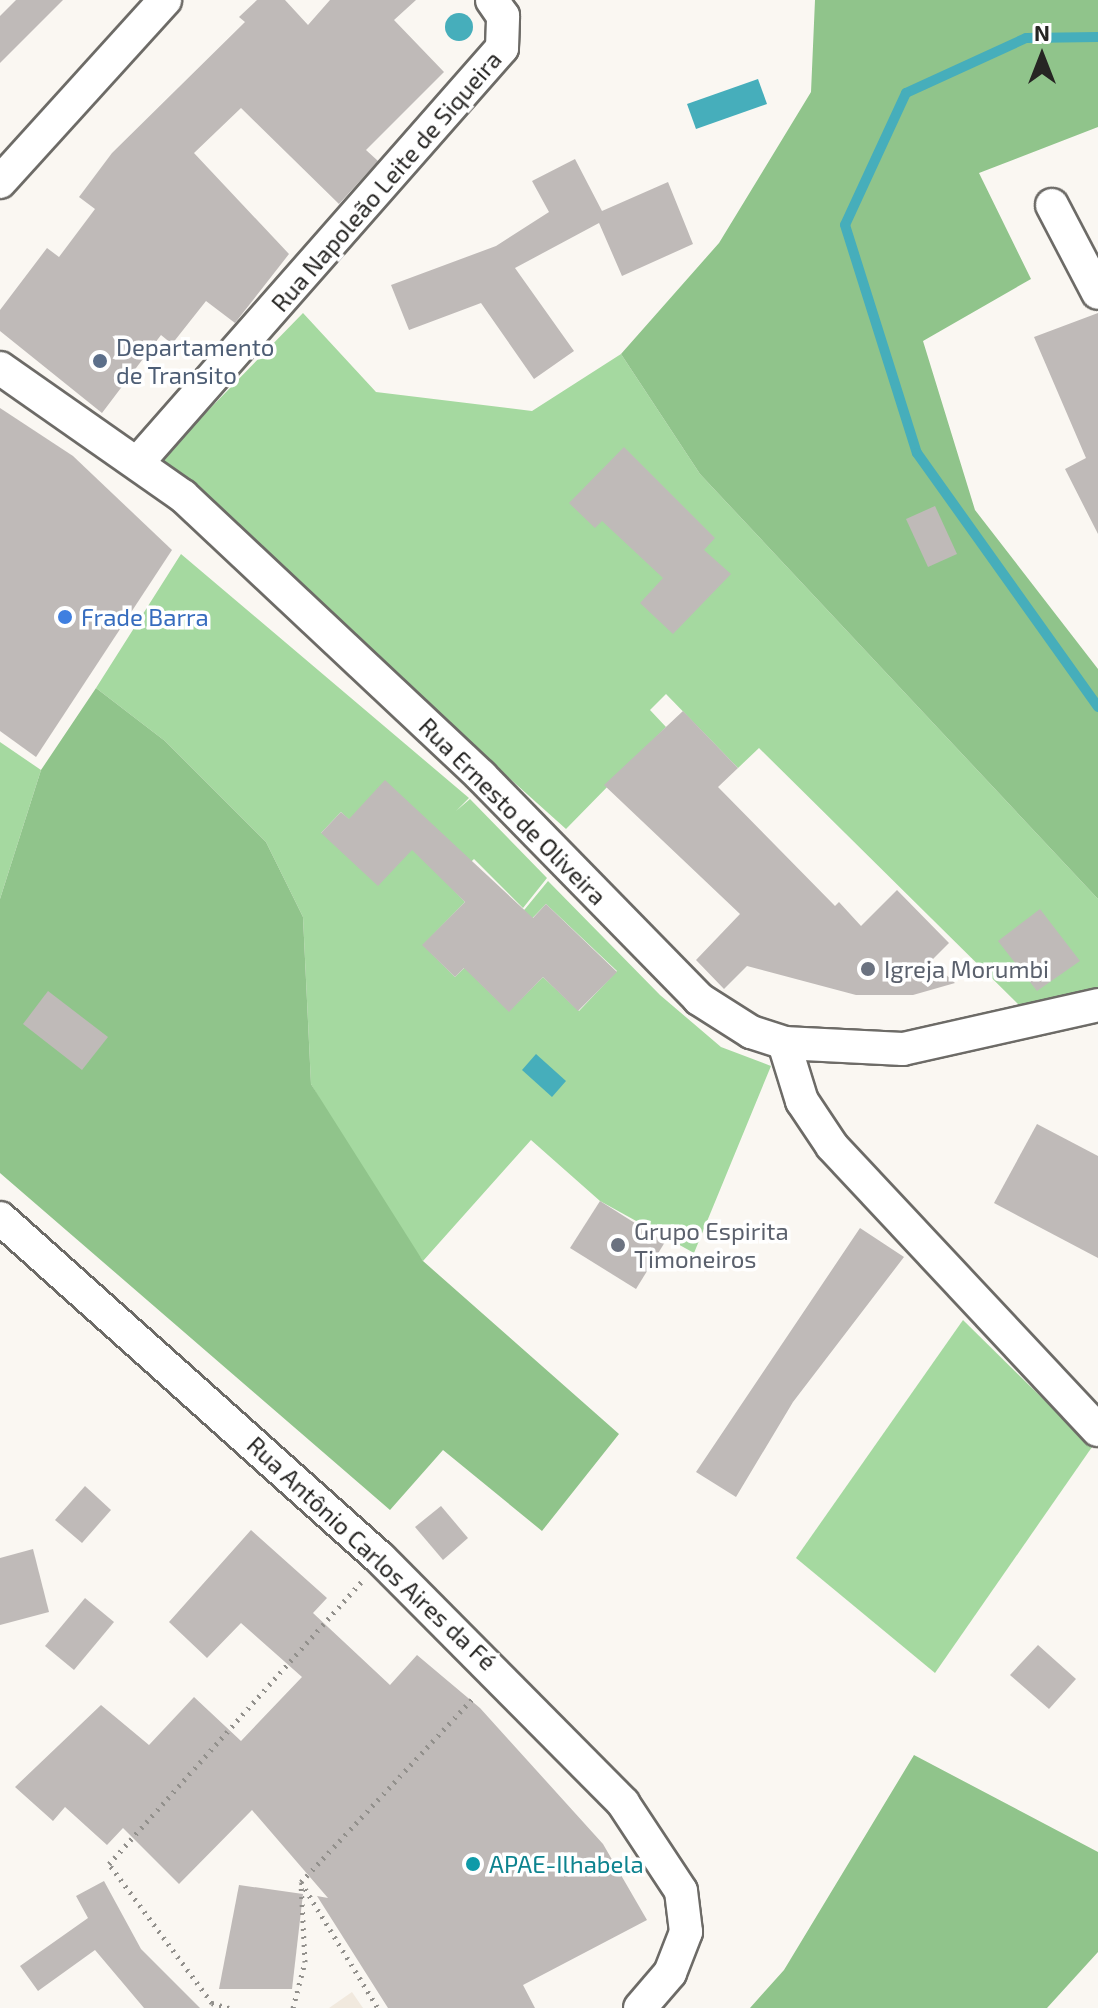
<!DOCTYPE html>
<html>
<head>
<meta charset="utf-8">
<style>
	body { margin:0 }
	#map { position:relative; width:1098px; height:2008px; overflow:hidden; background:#faf7f2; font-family:"Exo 2",sans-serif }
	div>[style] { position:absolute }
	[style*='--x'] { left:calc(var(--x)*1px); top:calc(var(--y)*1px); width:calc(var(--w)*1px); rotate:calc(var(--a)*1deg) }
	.built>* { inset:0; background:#f1e9de }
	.green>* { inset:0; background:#a5d9a0 }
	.forest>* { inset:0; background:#90c48b }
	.water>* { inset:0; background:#46aebb }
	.round { border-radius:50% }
	.stream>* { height:10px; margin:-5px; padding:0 5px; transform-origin:5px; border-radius:5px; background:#46aebb }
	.building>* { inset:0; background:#bfbab8 }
	.path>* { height:5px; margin-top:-2.5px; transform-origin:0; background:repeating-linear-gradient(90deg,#92908c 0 2px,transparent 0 8px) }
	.roads { filter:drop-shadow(2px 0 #6d6b67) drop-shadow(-2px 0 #6d6b67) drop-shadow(0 2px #6d6b67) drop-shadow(0 -2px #6d6b67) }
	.minor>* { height:32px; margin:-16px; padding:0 16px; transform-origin:16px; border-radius:16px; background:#fff }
	.dots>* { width:22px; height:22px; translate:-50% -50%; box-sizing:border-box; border:4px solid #fff; border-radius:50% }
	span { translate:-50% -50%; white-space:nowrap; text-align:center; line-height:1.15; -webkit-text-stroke:7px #fff; paint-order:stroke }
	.street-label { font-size:24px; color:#262523 }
	.service-label { font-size:24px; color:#4e5e75 }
	.left { translate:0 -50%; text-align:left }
	.shop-label { font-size:24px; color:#366cbe }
	.worship-label { font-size:24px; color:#5b616d }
	.culture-label { font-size:24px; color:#0d838f }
	.north { position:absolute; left:1002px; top:16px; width:80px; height:80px; -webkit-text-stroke:6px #fff; paint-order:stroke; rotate:0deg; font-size:22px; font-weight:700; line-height:32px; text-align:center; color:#262523 }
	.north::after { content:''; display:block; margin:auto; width:28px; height:36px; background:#262523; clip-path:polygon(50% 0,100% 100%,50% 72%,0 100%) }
</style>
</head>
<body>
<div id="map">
	<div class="built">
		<div style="clip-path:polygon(352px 1992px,363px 2008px,329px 2008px)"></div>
	</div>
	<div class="green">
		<div style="clip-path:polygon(303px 313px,376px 392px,532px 411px,621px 354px,700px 474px,1098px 899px,1098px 991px,1026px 1012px,759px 748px,738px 768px,666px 694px,650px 710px,666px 727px,566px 829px,157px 463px)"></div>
		<div style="clip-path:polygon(evenodd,181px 554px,469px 798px,456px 811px,470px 799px,547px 878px,523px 908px,474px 859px,448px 884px,465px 902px,423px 945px,455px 977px,525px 909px,548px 881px,660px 995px,721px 1047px,771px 1066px,694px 1253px,600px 1201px,531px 1140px,423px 1261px,379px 1202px,311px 1084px,303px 917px,266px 842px,165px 741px,96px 688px,181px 554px,341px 812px,358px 828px,321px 833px,341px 812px,181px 554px,546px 904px,617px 971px,579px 1011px,543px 977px,509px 1011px,475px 978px,546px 904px)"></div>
		<div style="clip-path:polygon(0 742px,41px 770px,0 899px)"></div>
		<div style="clip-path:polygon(963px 1320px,1092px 1447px,935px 1673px,796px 1558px)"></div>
	</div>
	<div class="forest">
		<div style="clip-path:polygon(815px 0,1098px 0,1098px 127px,979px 173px,1031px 279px,923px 341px,975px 510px,1098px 669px,1098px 899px,700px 474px,621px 354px,719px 243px,811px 92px)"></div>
		<div style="clip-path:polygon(96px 688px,165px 741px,266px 842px,303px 917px,311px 1084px,423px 1261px,619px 1434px,542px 1531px,443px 1450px,390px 1510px,0 1173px,0 899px,41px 770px)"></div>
		<div style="clip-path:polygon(914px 1755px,1098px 1852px,1098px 1952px,1047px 2008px,750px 2008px,784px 1970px)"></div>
	</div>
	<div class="water">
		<div class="round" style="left:445px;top:13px;width:28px;height:28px"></div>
		<div style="clip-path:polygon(758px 79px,767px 104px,696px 129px,687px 104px)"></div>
		<div style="clip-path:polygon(536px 1054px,566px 1081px,552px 1097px,522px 1070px)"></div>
	</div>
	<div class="stream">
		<div style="--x:1098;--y:37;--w:72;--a:179.2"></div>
		<div style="--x:1026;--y:38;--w:132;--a:155.4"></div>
		<div style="--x:906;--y:93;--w:145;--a:114.8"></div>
		<div style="--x:845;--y:225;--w:239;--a:72.5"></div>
		<div style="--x:917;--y:453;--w:312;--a:54.5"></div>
	</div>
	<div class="building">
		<div style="clip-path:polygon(16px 0,63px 0,0 63px,0 16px)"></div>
		<div style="clip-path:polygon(257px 0,285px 0,308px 25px,330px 0,416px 0,394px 20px,444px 72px,366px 150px,378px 161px,339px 204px,241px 108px,194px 153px,289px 254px,235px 323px,206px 301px,172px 344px,161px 335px,102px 413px,0 331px,0 310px,47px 248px,59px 257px,95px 209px,79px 197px,112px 153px,245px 22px,239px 17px)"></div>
		<div style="clip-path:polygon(575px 159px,602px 211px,668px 182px,693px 244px,622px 276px,599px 223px,515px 268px,574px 351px,534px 379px,481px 303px,409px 330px,391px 285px,496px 246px,549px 212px,532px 181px)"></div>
		<div style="clip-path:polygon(1098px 313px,1098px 534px,1065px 469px,1086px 458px,1034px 337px)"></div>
		<div style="clip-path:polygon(0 408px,73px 456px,172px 550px,36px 757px,0 731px)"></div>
		<div style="clip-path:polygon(624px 447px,715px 538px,704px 550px,731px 574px,673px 634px,640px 603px,663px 578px,602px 521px,595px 528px,569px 503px)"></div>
		<div style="clip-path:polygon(935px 506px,957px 554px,928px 567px,906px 519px)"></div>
		<div style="clip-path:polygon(683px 711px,738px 768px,718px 787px,835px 906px,839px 902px,861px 926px,897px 890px,949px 943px,931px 961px,955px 983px,913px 995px,856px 995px,747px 966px,724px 989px,696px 960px,740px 914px,604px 785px)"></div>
		<div style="clip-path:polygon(385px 780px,533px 918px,546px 904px,617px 972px,578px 1011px,543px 977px,509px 1012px,464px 968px,455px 977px,422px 945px,465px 902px,412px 850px,378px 886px,321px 833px,341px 812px,349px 819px)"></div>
		<div style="clip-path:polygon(1040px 909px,1080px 961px,1037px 991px,998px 941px)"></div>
		<div style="clip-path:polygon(48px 991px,108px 1037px,82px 1070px,23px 1024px)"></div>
		<div style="clip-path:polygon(1037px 1124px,1098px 1156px,1098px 1258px,994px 1203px)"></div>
		<div style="clip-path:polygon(600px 1201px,665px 1242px,636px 1289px,570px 1248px)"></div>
		<div style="clip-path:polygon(860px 1228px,904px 1257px,793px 1402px,736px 1497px,696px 1472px)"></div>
		<div style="clip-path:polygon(85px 1486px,111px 1510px,82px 1543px,55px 1520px)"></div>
		<div style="clip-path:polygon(441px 1506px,468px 1538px,443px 1560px,415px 1527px)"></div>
		<div style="clip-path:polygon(251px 1530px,327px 1598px,313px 1613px,390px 1685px,417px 1655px,480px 1708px,603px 1844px,647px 1920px,523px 1985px,535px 2008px,388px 2008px,317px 1896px,328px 1898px,252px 1810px,179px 1884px,123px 1828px,107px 1845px,65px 1807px,53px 1821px,15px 1787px,101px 1705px,149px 1745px,194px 1697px,241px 1741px,302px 1677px,241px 1623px,207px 1658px,169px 1622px)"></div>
		<div style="clip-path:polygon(33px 1549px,49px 1612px,0 1625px,0 1558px)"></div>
		<div style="clip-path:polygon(85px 1598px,114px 1622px,74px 1670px,45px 1646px)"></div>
		<div style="clip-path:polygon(1038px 1645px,1076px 1679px,1049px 1709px,1010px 1675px)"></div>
		<div style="clip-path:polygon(104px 1881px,141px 1949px,200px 2008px,144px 2008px,95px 1950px,38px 1991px,20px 1966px,88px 1918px,76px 1896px)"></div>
		<div style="clip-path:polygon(239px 1885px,303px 1894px,292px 1989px,219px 1989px)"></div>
	</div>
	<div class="path">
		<div style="--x:301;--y:1882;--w:255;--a:-46.9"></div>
		<div style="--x:229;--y:2008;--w:18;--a:-164"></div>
		<div style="--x:212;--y:2003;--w:173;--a:-126.5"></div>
		<div style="--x:109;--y:1864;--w:380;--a:-48.2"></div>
		<div style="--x:293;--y:2008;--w:48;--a:-75.4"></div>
		<div style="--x:305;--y:1962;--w:80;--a:-92.9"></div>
		<div style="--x:301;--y:1882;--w:148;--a:58.6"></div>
	</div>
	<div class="roads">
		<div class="minor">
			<div style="--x:0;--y:182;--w:246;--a:-47.8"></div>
			<div style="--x:1052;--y:205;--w:99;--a:62.4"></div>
			<div style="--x:0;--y:368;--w:223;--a:35"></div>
			<div style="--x:183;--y:496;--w:409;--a:43.2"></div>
			<div style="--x:481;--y:776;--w:312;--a:45.6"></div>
			<div style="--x:699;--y:999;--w:62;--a:32.4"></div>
			<div style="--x:751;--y:1032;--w:35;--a:18"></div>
			<div style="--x:784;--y:1043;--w:119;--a:2.9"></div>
			<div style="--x:903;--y:1049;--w:200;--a:-12.7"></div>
			<div style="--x:139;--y:461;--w:550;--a:-48.69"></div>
			<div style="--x:502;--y:48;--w:32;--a:-88"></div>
			<div style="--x:503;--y:16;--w:19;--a:-125"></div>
			<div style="--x:784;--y:1043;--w:61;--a:72.8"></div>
			<div style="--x:802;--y:1101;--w:54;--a:56.3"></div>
			<div style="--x:832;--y:1146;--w:389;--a:46.9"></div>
			<div style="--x:0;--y:1218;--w:511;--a:41.83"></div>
			<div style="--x:381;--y:1559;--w:344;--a:45.2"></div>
			<div style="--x:623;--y:1803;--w:105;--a:56.6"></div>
			<div style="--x:681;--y:1891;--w:41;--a:83"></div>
			<div style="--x:686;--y:1932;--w:44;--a:111.3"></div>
			<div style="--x:670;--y:1973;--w:46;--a:130.6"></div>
		</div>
	</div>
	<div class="dots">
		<div style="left:100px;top:361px;background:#5c6f8a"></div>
		<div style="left:65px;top:617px;background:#3f7fe0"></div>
		<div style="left:868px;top:969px;background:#6b7280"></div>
		<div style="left:618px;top:1245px;background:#6b7280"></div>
		<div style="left:473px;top:1864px;background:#0f9aa8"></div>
	</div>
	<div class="street-label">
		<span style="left:386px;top:181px;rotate:-49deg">Rua Napoleão Leite de Siqueira</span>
		<span style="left:513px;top:811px;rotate:45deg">Rua Ernesto de Oliveira</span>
		<span style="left:372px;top:1553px;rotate:43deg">Rua Antônio Carlos Aires da Fé</span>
	</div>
	<div class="service-label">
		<span class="left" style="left:116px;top:361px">Departamento<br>de Transito</span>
	</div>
	<div class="shop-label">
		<span class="left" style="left:81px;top:617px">Frade Barra</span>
	</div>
	<div class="worship-label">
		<span class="left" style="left:884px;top:969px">Igreja Morumbi</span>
		<span class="left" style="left:634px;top:1245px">Grupo Espirita<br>Timoneiros</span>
	</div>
	<div class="culture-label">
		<span class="left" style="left:489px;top:1864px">APAE-Ilhabela</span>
	</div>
	<div class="north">N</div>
</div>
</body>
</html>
